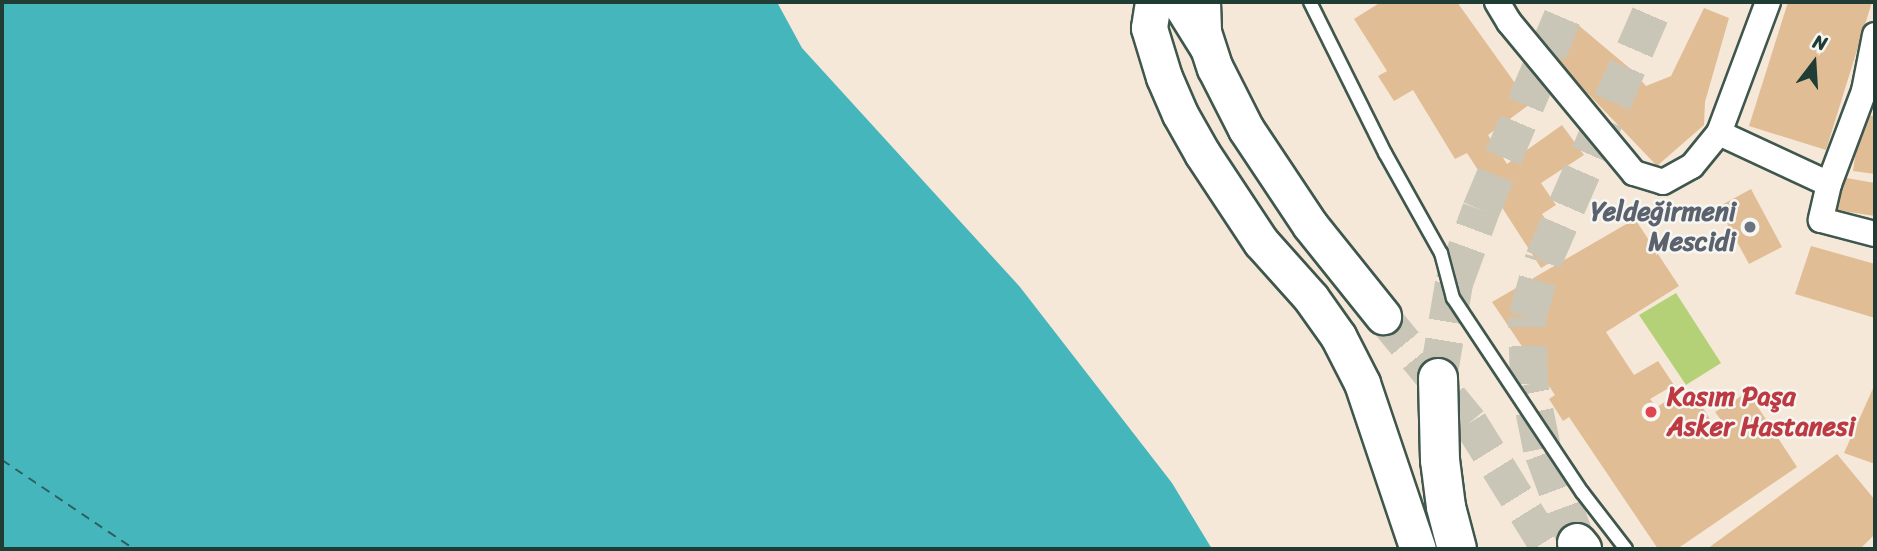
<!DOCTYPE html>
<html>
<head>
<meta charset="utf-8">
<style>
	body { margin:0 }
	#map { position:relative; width:1877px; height:551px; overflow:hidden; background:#f5e8d8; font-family:Sriracha,sans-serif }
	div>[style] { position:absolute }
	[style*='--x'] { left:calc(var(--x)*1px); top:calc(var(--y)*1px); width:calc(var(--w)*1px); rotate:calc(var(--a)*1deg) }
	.green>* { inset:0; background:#b4d177 }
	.water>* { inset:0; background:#46b6bd }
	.ferry>* { height:2px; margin-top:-1px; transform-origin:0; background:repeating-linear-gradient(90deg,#2b615d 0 9px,transparent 0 16px) }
	.building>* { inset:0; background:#e1bd96 }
	.secondary-tunnel>* { height:35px; margin-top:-17.5px; transform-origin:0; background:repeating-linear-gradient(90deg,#cac6b7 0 35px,transparent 0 53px) }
	.primary-tunnel>* { height:38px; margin-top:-19px; transform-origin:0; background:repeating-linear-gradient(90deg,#cac6b7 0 38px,transparent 0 57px) }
	.roads { filter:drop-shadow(2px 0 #3f574d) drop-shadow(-2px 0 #3f574d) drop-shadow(0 2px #3f574d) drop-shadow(0 -2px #3f574d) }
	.lane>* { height:12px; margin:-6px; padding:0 6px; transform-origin:6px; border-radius:6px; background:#fff }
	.street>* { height:24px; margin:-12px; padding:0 12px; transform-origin:12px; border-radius:12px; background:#fff }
	.secondary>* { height:35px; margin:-17.5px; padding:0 17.5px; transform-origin:17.5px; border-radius:17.5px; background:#fff }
	.primary>* { height:38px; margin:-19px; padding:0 19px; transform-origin:19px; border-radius:19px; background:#fff }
	.dots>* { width:19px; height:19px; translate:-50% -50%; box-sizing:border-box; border:4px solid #f6f6f2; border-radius:50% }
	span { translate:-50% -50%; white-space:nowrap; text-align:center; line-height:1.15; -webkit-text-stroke:5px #f6f6f2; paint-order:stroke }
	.worship-label { font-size:26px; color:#5b616d; font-weight:700 }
	.right { translate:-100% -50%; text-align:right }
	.health-label { font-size:26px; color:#be3a42; font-weight:700 }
	.left { translate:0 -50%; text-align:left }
	.frame { position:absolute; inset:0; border:4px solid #1f3d34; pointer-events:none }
	.north { position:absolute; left:1779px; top:28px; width:70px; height:70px; -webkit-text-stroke:5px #f6f6f2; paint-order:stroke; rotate:17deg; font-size:19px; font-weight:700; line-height:28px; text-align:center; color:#1f3d34 }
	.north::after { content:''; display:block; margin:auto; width:24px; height:32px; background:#1f3d34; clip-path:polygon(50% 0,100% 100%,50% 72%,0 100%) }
</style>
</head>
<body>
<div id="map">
	<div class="green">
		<div style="clip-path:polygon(1676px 293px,1721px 363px,1686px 385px,1639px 315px)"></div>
	</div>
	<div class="water">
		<div style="clip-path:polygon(2px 2px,777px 2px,802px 48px,1020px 287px,1172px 483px,1212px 549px,2px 549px)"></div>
	</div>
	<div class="ferry">
		<div style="--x:2;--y:460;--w:159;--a:34"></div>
	</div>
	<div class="building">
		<div style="clip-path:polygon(1381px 2px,1457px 2px,1530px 104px,1488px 135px,1507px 164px,1562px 125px,1584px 155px,1541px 183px,1556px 205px,1542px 214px,1568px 252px,1541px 268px,1467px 153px,1455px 159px,1413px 90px,1394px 101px,1378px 76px,1387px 71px,1354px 19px)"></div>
		<div style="clip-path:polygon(1788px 2px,1872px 2px,1826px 150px,1749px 126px)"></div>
		<div style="clip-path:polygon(1704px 8px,1729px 18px,1705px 102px,1704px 125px,1657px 166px,1554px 58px,1577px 24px,1633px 71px,1646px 86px,1671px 76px)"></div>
		<div style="clip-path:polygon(1861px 115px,1875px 116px,1875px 174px,1853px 171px)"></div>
		<div style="clip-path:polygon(1841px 177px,1875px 183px,1875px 216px,1836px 210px)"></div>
		<div style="clip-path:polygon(1751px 189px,1782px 247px,1749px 264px,1718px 207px)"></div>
		<div style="clip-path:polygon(1635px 219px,1679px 286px,1606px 332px,1634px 375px,1658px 361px,1674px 385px,1650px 399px,1657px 407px,1674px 396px,1681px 407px,1697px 398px,1714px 426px,1721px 420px,1715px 412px,1748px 392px,1797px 467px,1677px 549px,1658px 549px,1569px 417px,1563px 421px,1549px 399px,1555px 395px,1492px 302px)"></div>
		<div style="clip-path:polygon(1811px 246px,1875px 264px,1875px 318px,1795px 294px)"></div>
		<div style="clip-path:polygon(1875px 384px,1875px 464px,1844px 453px)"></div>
		<div style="clip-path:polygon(1837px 454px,1875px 500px,1875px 534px,1860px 549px,1707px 549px)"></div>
	</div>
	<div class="secondary-tunnel">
		<div style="--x:1383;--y:316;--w:137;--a:50.6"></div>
		<div style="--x:1470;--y:422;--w:150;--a:58.1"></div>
	</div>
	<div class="primary-tunnel">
		<div style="--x:1438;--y:378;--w:96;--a:-80.4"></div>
		<div style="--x:1454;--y:283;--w:78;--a:-69.7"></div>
		<div style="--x:1481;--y:210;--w:226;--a:-67.1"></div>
		<div style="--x:1577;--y:543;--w:100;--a:-110.4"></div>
		<div style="--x:1542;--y:449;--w:66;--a:-101.3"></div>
		<div style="--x:1529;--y:384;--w:67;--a:-91.7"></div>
		<div style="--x:1527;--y:317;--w:60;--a:-73.7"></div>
		<div style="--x:1544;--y:259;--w:280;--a:-66.5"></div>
	</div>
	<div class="roads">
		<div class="lane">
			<div style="--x:1310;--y:2;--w:169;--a:63.6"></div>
			<div style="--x:1385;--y:153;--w:115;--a:60.8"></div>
			<div style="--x:1441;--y:253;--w:47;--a:75.1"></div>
			<div style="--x:1453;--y:298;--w:233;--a:56.4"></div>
			<div style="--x:1582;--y:492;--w:72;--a:52.3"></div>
		</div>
		<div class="street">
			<div style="--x:1173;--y:2;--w:57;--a:58"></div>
			<div style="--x:1497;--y:2;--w:23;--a:59"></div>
			<div style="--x:1509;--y:22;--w:196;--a:50.4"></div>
			<div style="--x:1634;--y:173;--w:30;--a:17"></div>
			<div style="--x:1663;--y:182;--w:33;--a:-29"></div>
			<div style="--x:1692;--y:166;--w:43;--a:-50.7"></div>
			<div style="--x:1719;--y:133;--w:140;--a:-69.5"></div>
			<div style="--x:1875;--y:35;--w:57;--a:101.1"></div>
			<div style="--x:1864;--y:91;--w:99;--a:110.6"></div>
			<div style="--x:1829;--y:184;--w:37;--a:103"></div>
			<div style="--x:1821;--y:220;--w:56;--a:14.5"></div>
			<div style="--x:1719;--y:133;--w:121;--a:24.9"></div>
		</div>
		<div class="secondary">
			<div style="--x:1153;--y:2;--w:26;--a:99"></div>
			<div style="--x:1149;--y:28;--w:51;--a:73"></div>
			<div style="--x:1164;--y:77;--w:40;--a:66.6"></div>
			<div style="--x:1180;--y:114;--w:45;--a:60.6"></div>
			<div style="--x:1202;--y:153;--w:107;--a:56.5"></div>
			<div style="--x:1261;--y:242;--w:75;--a:48.2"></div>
			<div style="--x:1311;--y:298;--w:47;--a:54.6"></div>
			<div style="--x:1338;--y:336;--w:53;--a:62.9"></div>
			<div style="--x:1362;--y:383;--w:175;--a:71.4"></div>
			<div style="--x:1202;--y:2;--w:30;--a:88"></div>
			<div style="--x:1203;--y:32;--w:38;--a:72"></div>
			<div style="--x:1215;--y:68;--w:68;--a:63.1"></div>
			<div style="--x:1246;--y:129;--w:115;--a:56.3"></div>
			<div style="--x:1310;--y:225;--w:117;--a:51.3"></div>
		</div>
		<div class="primary">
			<div style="--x:1438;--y:378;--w:82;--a:88.6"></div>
			<div style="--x:1440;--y:460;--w:47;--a:82.7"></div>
			<div style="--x:1446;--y:507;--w:43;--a:75.3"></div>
			<div style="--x:1577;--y:543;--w:8;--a:50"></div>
		</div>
	</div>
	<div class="dots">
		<div style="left:1750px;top:227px;background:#6b7280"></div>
		<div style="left:1651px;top:412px;background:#e0444e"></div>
	</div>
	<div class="worship-label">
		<span class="right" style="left:1736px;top:227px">Yeldeğirmeni<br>Mescidi</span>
	</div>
	<div class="health-label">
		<span class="left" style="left:1667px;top:412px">Kasım Paşa<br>Asker Hastanesi</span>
	</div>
	<div class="frame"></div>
	<div class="north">N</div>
</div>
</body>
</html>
